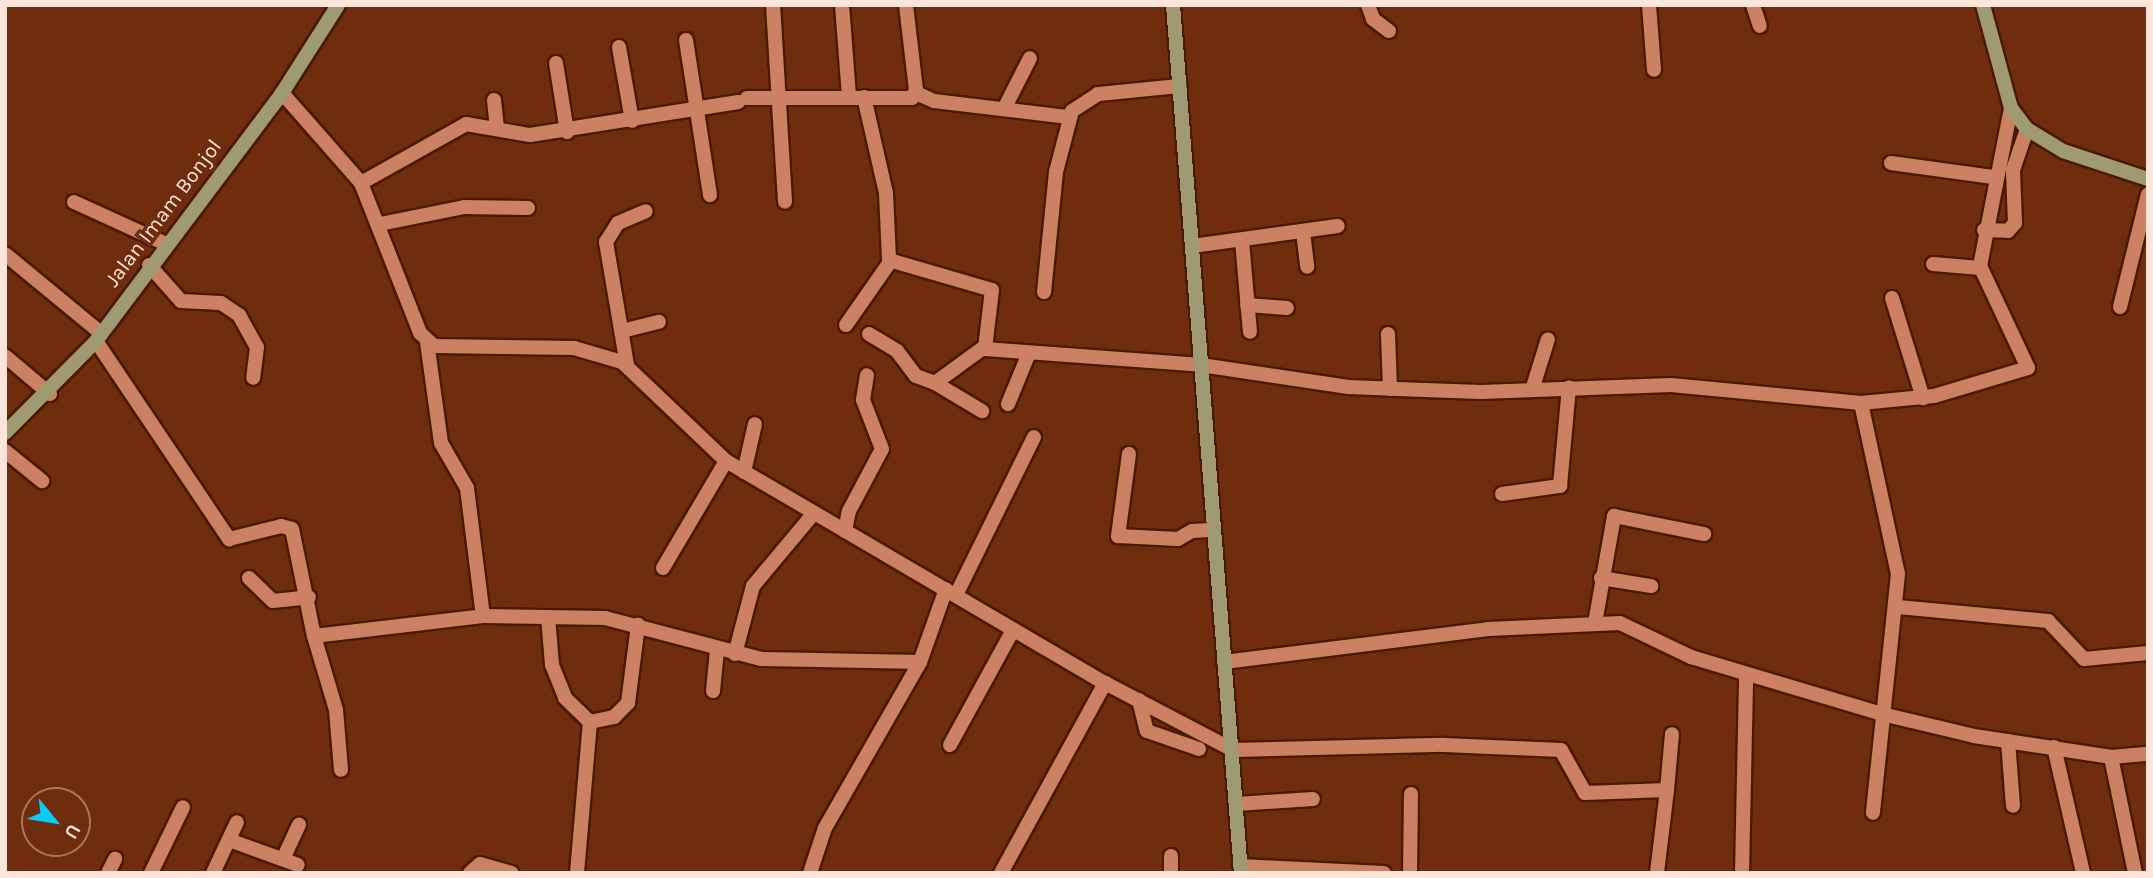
<!DOCTYPE html>
<html>
<head>
<meta charset="utf-8">
<style>
	body { margin:0 }
	#map { position:relative; width:2153px; height:878px; overflow:hidden; background:#6f2d0e; font-family:Karla,sans-serif }
	div>[style] { position:absolute }
	[style*='--x'] { left:calc(var(--x)*1px); top:calc(var(--y)*1px); width:calc(var(--w)*1px); rotate:calc(var(--a)*1deg) }
	.roads { filter:drop-shadow(2px 0 #4a1902) drop-shadow(-2px 0 #4a1902) drop-shadow(0 2px #4a1902) drop-shadow(0 -2px #4a1902) }
	.street>* { height:14px; margin:-7px; padding:0 7px; transform-origin:7px; border-radius:7px; background:#cb8162 }
	.secondary>* { height:14px; margin:-7px; padding:0 7px; transform-origin:7px; border-radius:7px; background:#a09a73 }
	span { translate:-50% -50%; white-space:nowrap; text-align:center; line-height:1.15; -webkit-text-stroke:7px #6f2d0e; paint-order:stroke }
	.street-label { font-size:21px; color:#fee5db }
	.frame { position:absolute; inset:0; border:7px solid #fee5db; pointer-events:none }
	.north { position:absolute; left:21px; top:787px; width:70px; height:70px; box-sizing:border-box; background:#6f2d0e; border:2px solid #a87760; border-radius:50%; rotate:120deg; font-size:19px; font-weight:700; line-height:28px; text-align:center; color:#fee5db }
	.north::after { content:''; display:block; margin:auto; width:24px; height:32px; background:#0ccafa; clip-path:polygon(50% 0,100% 100%,50% 72%,0 100%) }
</style>
</head>
<body>
<div id="map">
	<div class="roads">
		<div class="street">
			<div style="--x:773;--y:5;--w:197;--a:86.5"></div>
			<div style="--x:842;--y:5;--w:92;--a:85.6"></div>
			<div style="--x:1368;--y:5;--w:15;--a:70"></div>
			<div style="--x:1373;--y:19;--w:20;--a:37"></div>
			<div style="--x:1649;--y:5;--w:65;--a:85.6"></div>
			<div style="--x:1753;--y:5;--w:22;--a:72"></div>
			<div style="--x:686;--y:40;--w:157;--a:81.2"></div>
			<div style="--x:619;--y:47;--w:75;--a:80"></div>
			<div style="--x:556;--y:63;--w:70;--a:80.9"></div>
			<div style="--x:282;--y:93;--w:120;--a:48.7"></div>
			<div style="--x:361;--y:183;--w:161;--a:68.5"></div>
			<div style="--x:420;--y:333;--w:19;--a:43"></div>
			<div style="--x:434;--y:346;--w:140;--a:0.8"></div>
			<div style="--x:574;--y:348;--w:50;--a:16.3"></div>
			<div style="--x:622;--y:362;--w:144;--a:43.6"></div>
			<div style="--x:726;--y:461;--w:439;--a:30.4"></div>
			<div style="--x:1105;--y:683;--w:144;--a:27.6"></div>
			<div style="--x:1233;--y:750;--w:211;--a:-1.4"></div>
			<div style="--x:1444;--y:745;--w:117;--a:2.4"></div>
			<div style="--x:1561;--y:750;--w:49;--a:60.8"></div>
			<div style="--x:1585;--y:793;--w:82;--a:-2.1"></div>
			<div style="--x:1667;--y:790;--w:84;--a:96.9"></div>
			<div style="--x:916;--y:93;--w:20;--a:24"></div>
			<div style="--x:934;--y:101;--w:136;--a:6.8"></div>
			<div style="--x:864;--y:97;--w:98;--a:77.1"></div>
			<div style="--x:886;--y:193;--w:67;--a:87.4"></div>
			<div style="--x:889;--y:260;--w:107;--a:16.2"></div>
			<div style="--x:992;--y:290;--w:59;--a:96.8"></div>
			<div style="--x:985;--y:349;--w:217;--a:4.2"></div>
			<div style="--x:1201;--y:365;--w:149;--a:8.5"></div>
			<div style="--x:1348;--y:387;--w:133;--a:2.2"></div>
			<div style="--x:1481;--y:392;--w:190;--a:-2.1"></div>
			<div style="--x:1671;--y:385;--w:191;--a:5.4"></div>
			<div style="--x:1861;--y:403;--w:73;--a:-5.5"></div>
			<div style="--x:1934;--y:396;--w:98;--a:-16.6"></div>
			<div style="--x:2028;--y:368;--w:113;--a:-115.2"></div>
			<div style="--x:1980;--y:266;--w:161;--a:-78.9"></div>
			<div style="--x:747;--y:98;--w:165;--a:0"></div>
			<div style="--x:912;--y:98;--w:9;--a:-63"></div>
			<div style="--x:916;--y:90;--w:86;--a:-96.7"></div>
			<div style="--x:494;--y:100;--w:29;--a:84"></div>
			<div style="--x:1004;--y:109;--w:57;--a:-63"></div>
			<div style="--x:1891;--y:163;--w:103;--a:7.8"></div>
			<div style="--x:361;--y:183;--w:120;--a:-29.3"></div>
			<div style="--x:466;--y:124;--w:65;--a:9.8"></div>
			<div style="--x:530;--y:135;--w:211;--a:-9"></div>
			<div style="--x:74;--y:202;--w:99;--a:24.5"></div>
			<div style="--x:380;--y:224;--w:86;--a:-11.4"></div>
			<div style="--x:464;--y:207;--w:64;--a:0.9"></div>
			<div style="--x:1984;--y:230;--w:24;--a:2"></div>
			<div style="--x:2008;--y:231;--w:11;--a:-49"></div>
			<div style="--x:2015;--y:223;--w:53;--a:-92.2"></div>
			<div style="--x:2013;--y:170;--w:43;--a:-71.1"></div>
			<div style="--x:1303;--y:232;--w:35;--a:83"></div>
			<div style="--x:1242;--y:241;--w:91;--a:85"></div>
			<div style="--x:1192;--y:246;--w:147;--a:-7.8"></div>
			<div style="--x:5;--y:254;--w:124;--a:39.5"></div>
			<div style="--x:1933;--y:264;--w:47;--a:4.9"></div>
			<div style="--x:149;--y:265;--w:48;--a:48.4"></div>
			<div style="--x:181;--y:301;--w:40;--a:2.9"></div>
			<div style="--x:221;--y:303;--w:22;--a:34"></div>
			<div style="--x:239;--y:315;--w:37;--a:61"></div>
			<div style="--x:257;--y:347;--w:31;--a:97"></div>
			<div style="--x:1044;--y:292;--w:121;--a:-84.3"></div>
			<div style="--x:1056;--y:172;--w:63;--a:-75.3"></div>
			<div style="--x:1072;--y:111;--w:31;--a:-33"></div>
			<div style="--x:1098;--y:94;--w:82;--a:-5.6"></div>
			<div style="--x:1892;--y:298;--w:105;--a:72.8"></div>
			<div style="--x:1247;--y:305;--w:40;--a:4.3"></div>
			<div style="--x:2120;--y:307;--w:116;--a:-76.1"></div>
			<div style="--x:846;--y:325;--w:77;--a:-55.1"></div>
			<div style="--x:622;--y:331;--w:38;--a:-14"></div>
			<div style="--x:869;--y:334;--w:33;--a:31"></div>
			<div style="--x:897;--y:351;--w:31;--a:53"></div>
			<div style="--x:916;--y:376;--w:20;--a:20"></div>
			<div style="--x:935;--y:383;--w:59;--a:-36.1"></div>
			<div style="--x:1388;--y:334;--w:55;--a:87.9"></div>
			<div style="--x:96;--y:341;--w:239;--a:56.1"></div>
			<div style="--x:229;--y:539;--w:54;--a:-14"></div>
			<div style="--x:281;--y:526;--w:11;--a:15"></div>
			<div style="--x:292;--y:529;--w:109;--a:78.4"></div>
			<div style="--x:314;--y:636;--w:170;--a:-6.7"></div>
			<div style="--x:483;--y:616;--w:122;--a:0.9"></div>
			<div style="--x:605;--y:618;--w:161;--a:14.7"></div>
			<div style="--x:761;--y:659;--w:159;--a:1.1"></div>
			<div style="--x:427;--y:342;--w:102;--a:82.1"></div>
			<div style="--x:441;--y:443;--w:52;--a:60"></div>
			<div style="--x:467;--y:488;--w:129;--a:82.9"></div>
			<div style="--x:5;--y:356;--w:59;--a:40.2"></div>
			<div style="--x:627;--y:365;--w:125;--a:-99.7"></div>
			<div style="--x:606;--y:242;--w:22;--a:-58"></div>
			<div style="--x:618;--y:223;--w:30;--a:-23"></div>
			<div style="--x:935;--y:383;--w:55;--a:30.8"></div>
			<div style="--x:1532;--y:390;--w:53;--a:-72.6"></div>
			<div style="--x:1861;--y:403;--w:175;--a:77.8"></div>
			<div style="--x:1898;--y:574;--w:240;--a:96"></div>
			<div style="--x:1008;--y:404;--w:55;--a:-67.6"></div>
			<div style="--x:5;--y:451;--w:48;--a:39"></div>
			<div style="--x:1129;--y:454;--w:83;--a:97.6"></div>
			<div style="--x:1118;--y:536;--w:60;--a:2.9"></div>
			<div style="--x:1178;--y:539;--w:16;--a:-30"></div>
			<div style="--x:1192;--y:531;--w:22;--a:-3"></div>
			<div style="--x:744;--y:472;--w:49;--a:-77.1"></div>
			<div style="--x:1502;--y:494;--w:59;--a:-7.9"></div>
			<div style="--x:1560;--y:486;--w:99;--a:-84.8"></div>
			<div style="--x:845;--y:531;--w:20;--a:-79"></div>
			<div style="--x:849;--y:511;--w:70;--a:-62"></div>
			<div style="--x:882;--y:449;--w:53;--a:-111.2"></div>
			<div style="--x:863;--y:400;--w:25;--a:-81"></div>
			<div style="--x:663;--y:568;--w:124;--a:-59.5"></div>
			<div style="--x:249;--y:578;--w:33;--a:44"></div>
			<div style="--x:273;--y:601;--w:36;--a:-6"></div>
			<div style="--x:1601;--y:578;--w:51;--a:9.1"></div>
			<div style="--x:956;--y:595;--w:176;--a:-63.7"></div>
			<div style="--x:1898;--y:607;--w:151;--a:5.3"></div>
			<div style="--x:2048;--y:621;--w:52;--a:46.5"></div>
			<div style="--x:2084;--y:659;--w:64;--a:-5.4"></div>
			<div style="--x:548;--y:617;--w:48;--a:85.2"></div>
			<div style="--x:552;--y:665;--w:35;--a:68"></div>
			<div style="--x:565;--y:698;--w:35;--a:44"></div>
			<div style="--x:1595;--y:623;--w:109;--a:-79.9"></div>
			<div style="--x:1614;--y:516;--w:92;--a:11.3"></div>
			<div style="--x:314;--y:636;--w:77;--a:73.4"></div>
			<div style="--x:336;--y:710;--w:60;--a:85.2"></div>
			<div style="--x:735;--y:654;--w:70;--a:-75.2"></div>
			<div style="--x:753;--y:586;--w:95;--a:-50.1"></div>
			<div style="--x:1224;--y:662;--w:266;--a:-7.1"></div>
			<div style="--x:1488;--y:629;--w:132;--a:-2.6"></div>
			<div style="--x:1620;--y:623;--w:79;--a:25.6"></div>
			<div style="--x:1691;--y:657;--w:199;--a:16.6"></div>
			<div style="--x:1882;--y:714;--w:95;--a:13.4"></div>
			<div style="--x:1974;--y:736;--w:139;--a:8.7"></div>
			<div style="--x:2111;--y:757;--w:37;--a:-5"></div>
			<div style="--x:713;--y:691;--w:41;--a:-84.4"></div>
			<div style="--x:1139;--y:700;--w:32;--a:76"></div>
			<div style="--x:1147;--y:731;--w:55;--a:19.1"></div>
			<div style="--x:590;--y:722;--w:25;--a:-12"></div>
			<div style="--x:614;--y:717;--w:20;--a:-45"></div>
			<div style="--x:628;--y:703;--w:79;--a:-82.7"></div>
			<div style="--x:2008;--y:741;--w:65;--a:85.6"></div>
			<div style="--x:950;--y:745;--w:131;--a:-61.3"></div>
			<div style="--x:2054;--y:747;--w:129;--a:77"></div>
			<div style="--x:2111;--y:757;--w:118;--a:78.3"></div>
			<div style="--x:1667;--y:790;--w:56;--a:-84.9"></div>
			<div style="--x:1236;--y:804;--w:77;--a:-3.7"></div>
			<div style="--x:229;--y:840;--w:73;--a:19.9"></div>
			<div style="--x:283;--y:859;--w:38;--a:-65"></div>
			<div style="--x:1240;--y:866;--w:144;--a:2.8"></div>
			<div style="--x:108;--y:873;--w:16;--a:-63"></div>
			<div style="--x:151;--y:873;--w:73;--a:-64.1"></div>
			<div style="--x:213;--y:873;--w:56;--a:-64.8"></div>
			<div style="--x:470;--y:873;--w:13;--a:-42"></div>
			<div style="--x:480;--y:864;--w:33;--a:16"></div>
			<div style="--x:577;--y:873;--w:152;--a:-85.1"></div>
			<div style="--x:810;--y:873;--w:47;--a:-71.6"></div>
			<div style="--x:825;--y:828;--w:191;--a:-60.2"></div>
			<div style="--x:920;--y:662;--w:77;--a:-70.4"></div>
			<div style="--x:1001;--y:873;--w:217;--a:-61.3"></div>
			<div style="--x:1171;--y:873;--w:17;--a:-90"></div>
			<div style="--x:1410;--y:873;--w:79;--a:-89.3"></div>
			<div style="--x:1742;--y:873;--w:199;--a:-88.8"></div>
		</div>
		<div class="secondary">
			<div style="--x:1173;--y:5;--w:871;--a:85.52"></div>
			<div style="--x:1983;--y:5;--w:107;--a:74.8"></div>
			<div style="--x:2011;--y:108;--w:26;--a:53"></div>
			<div style="--x:2027;--y:129;--w:42;--a:31.4"></div>
			<div style="--x:2063;--y:151;--w:89;--a:18.2"></div>
			<div style="--x:5;--y:433;--w:129;--a:-45.3"></div>
			<div style="--x:96;--y:341;--w:310;--a:-53.1"></div>
			<div style="--x:282;--y:93;--w:104;--a:-57.5"></div>
		</div>
	</div>
	<div class="street-label">
		<span style="left:163px;top:213px;rotate:-53deg">Jalan Imam Bonjol</span>
	</div>
	<div class="frame"></div>
	<div class="north">U</div>
</div>
</body>
</html>
